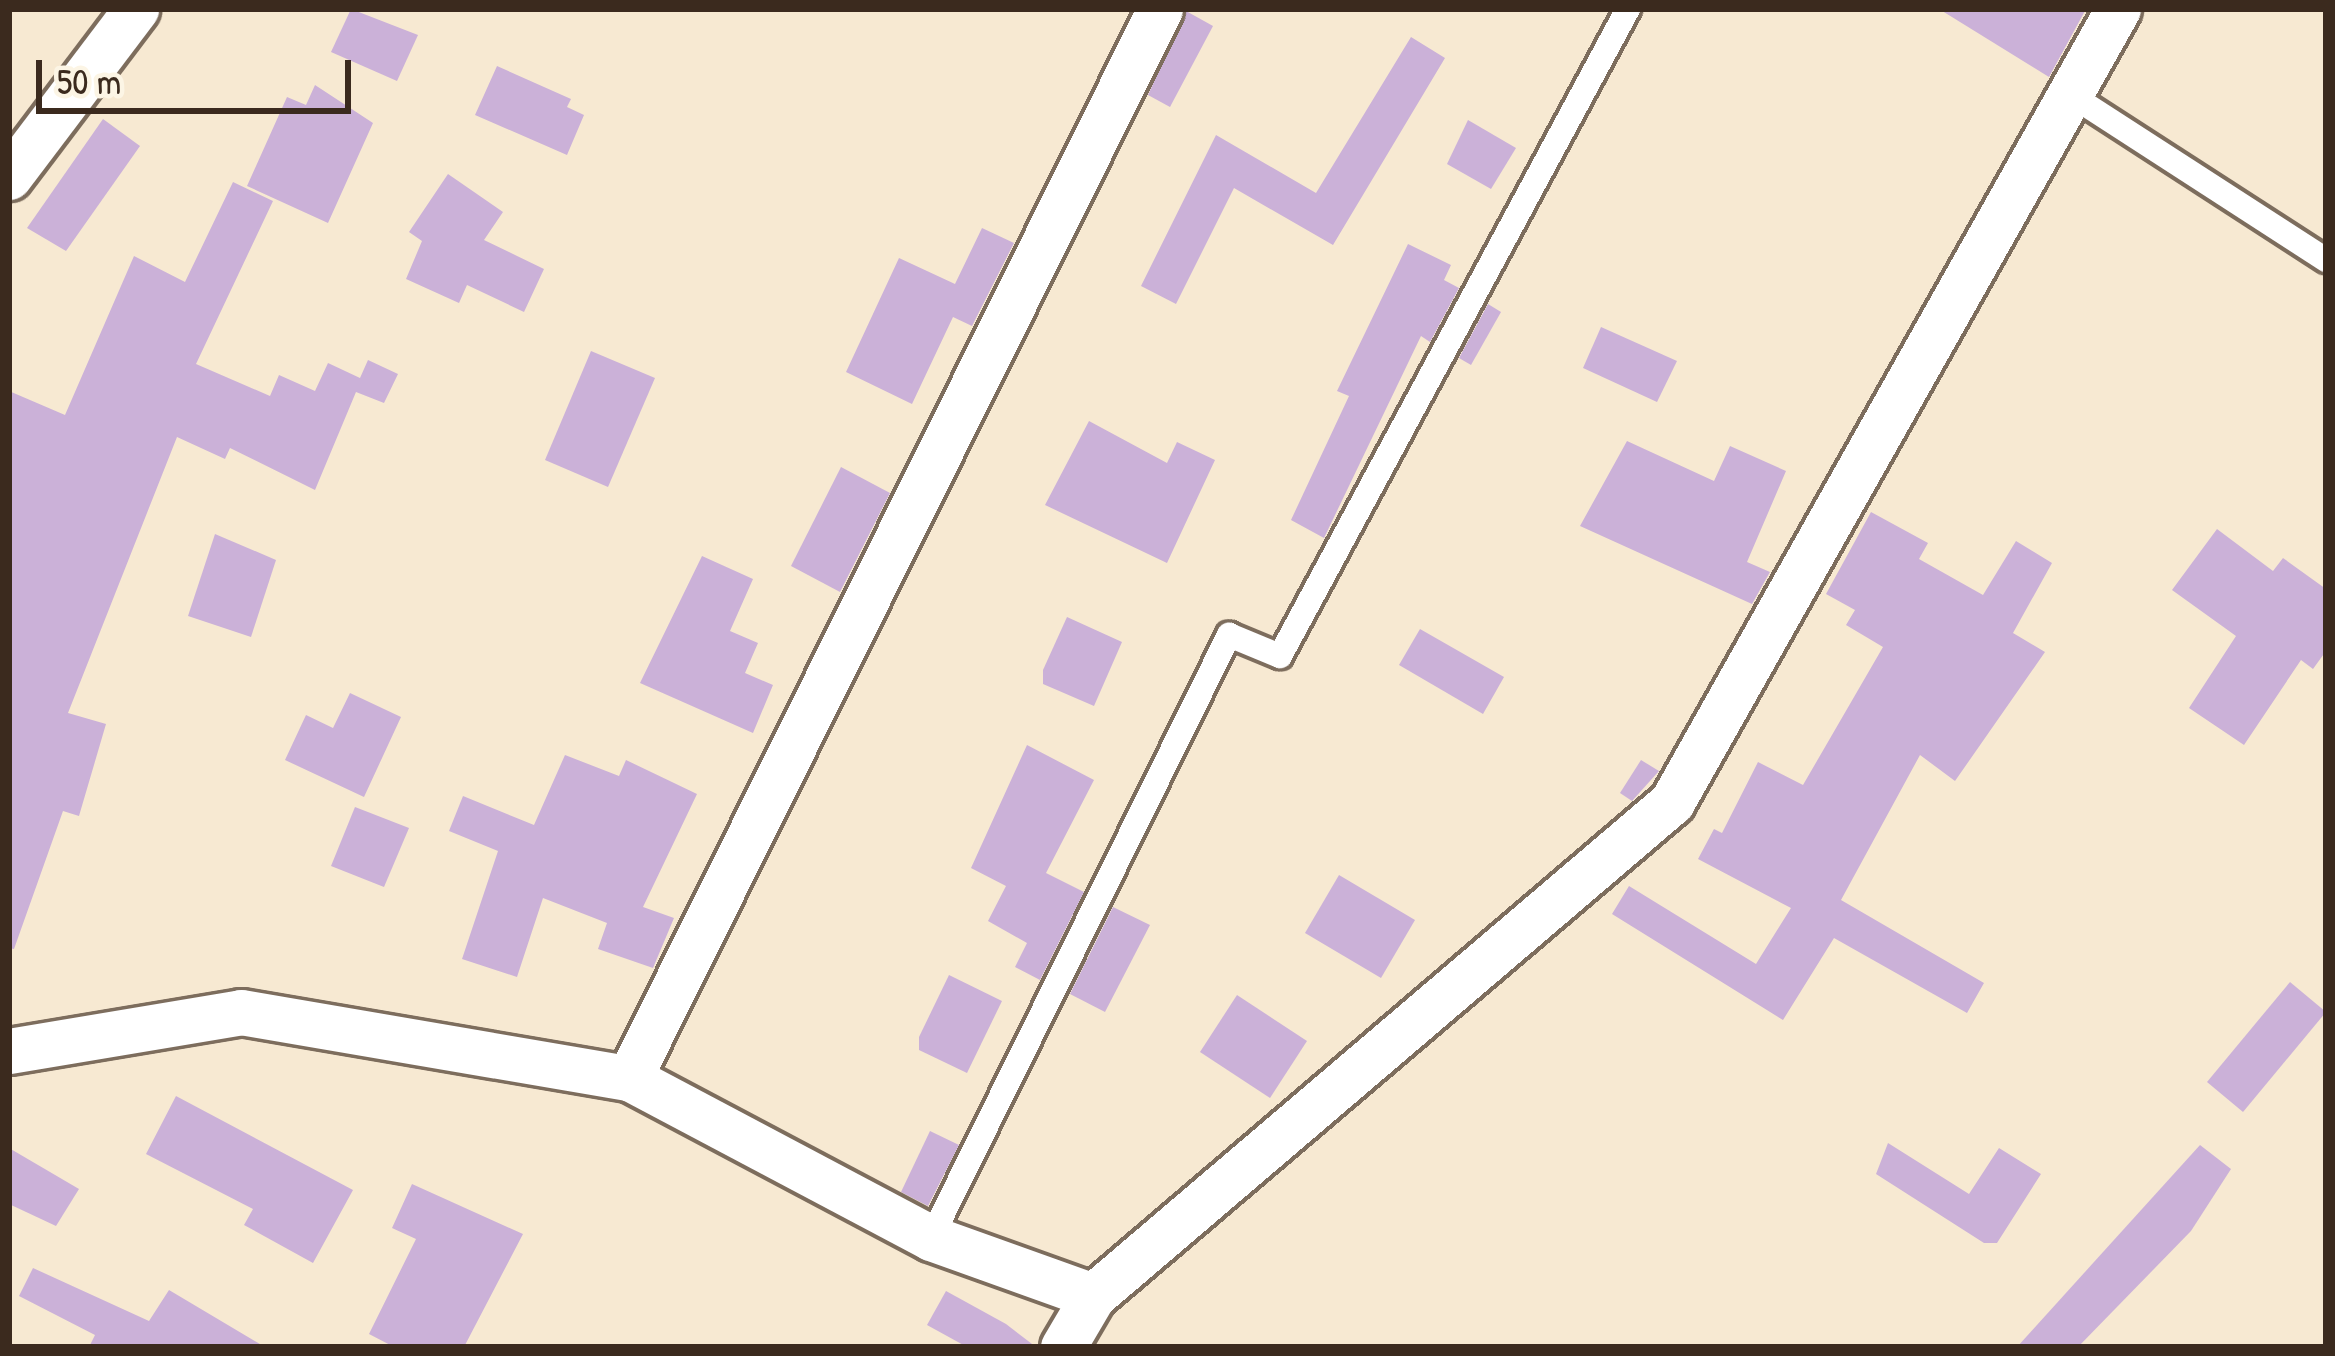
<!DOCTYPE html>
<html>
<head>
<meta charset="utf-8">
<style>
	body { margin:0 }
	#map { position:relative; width:2335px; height:1356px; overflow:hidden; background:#f7e9d2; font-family:"Patrick Hand",sans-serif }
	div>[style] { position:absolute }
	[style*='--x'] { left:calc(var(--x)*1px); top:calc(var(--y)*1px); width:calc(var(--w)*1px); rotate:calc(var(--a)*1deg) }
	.building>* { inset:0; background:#cbb1d8 }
	.roads { filter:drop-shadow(3px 0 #7d6d5d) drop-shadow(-3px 0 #7d6d5d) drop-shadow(0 3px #7d6d5d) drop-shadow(0 -3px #7d6d5d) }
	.lane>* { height:24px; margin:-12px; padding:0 12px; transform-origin:12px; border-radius:12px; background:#fff }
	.street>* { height:45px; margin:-22.5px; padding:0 22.5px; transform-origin:22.5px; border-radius:22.5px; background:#fff }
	span { translate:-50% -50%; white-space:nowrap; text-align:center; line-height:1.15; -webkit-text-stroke:9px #fcf5e5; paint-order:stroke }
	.frame { position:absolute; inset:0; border:12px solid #3b2a1e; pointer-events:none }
	.scale { position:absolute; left:36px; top:60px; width:315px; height:54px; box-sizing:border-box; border:6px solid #3b2a1e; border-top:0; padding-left:15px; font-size:36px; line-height:42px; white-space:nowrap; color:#3b2a1e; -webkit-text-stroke:9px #fcf5e5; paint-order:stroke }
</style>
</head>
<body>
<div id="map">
	<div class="building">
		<div style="clip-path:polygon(351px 9px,418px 35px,397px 81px,331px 52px)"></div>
		<div style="clip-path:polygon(1939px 9px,2086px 9px,2049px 77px)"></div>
		<div style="clip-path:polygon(1186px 11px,1213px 26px,1170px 107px,1148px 95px)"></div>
		<div style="clip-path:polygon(1411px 37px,1445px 58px,1333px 245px,1234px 188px,1176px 304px,1141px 286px,1216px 135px,1316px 193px)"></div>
		<div style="clip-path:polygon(497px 66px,571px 99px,567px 107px,584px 115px,567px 155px,475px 115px)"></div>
		<div style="clip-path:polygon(315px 85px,373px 123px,328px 223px,247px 186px,287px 97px,306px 105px)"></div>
		<div style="clip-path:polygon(103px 119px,140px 146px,66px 251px,27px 228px)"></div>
		<div style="clip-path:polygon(1468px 120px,1516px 148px,1491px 189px,1447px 164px)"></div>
		<div style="clip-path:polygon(448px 174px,503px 212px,484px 240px,544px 269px,524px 312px,467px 285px,459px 303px,406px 279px,422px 241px,409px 232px)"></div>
		<div style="clip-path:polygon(233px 182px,273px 201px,196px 364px,270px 396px,279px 375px,315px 391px,328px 363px,360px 378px,368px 360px,398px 374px,384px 403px,356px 392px,315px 490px,230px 448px,225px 459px,177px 437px,68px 713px,106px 724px,79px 816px,63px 811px,14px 949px,9px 948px,9px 391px,65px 415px,134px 256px,185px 282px)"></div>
		<div style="clip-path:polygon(982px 228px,1014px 243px,972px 326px,953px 317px,912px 404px,846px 372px,899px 258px,955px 284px)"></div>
		<div style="clip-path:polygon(1408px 244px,1451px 265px,1444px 280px,1459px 288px,1430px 342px,1421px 336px,1324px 538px,1291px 520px,1349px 396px,1337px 391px)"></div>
		<div style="clip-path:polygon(1488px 304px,1501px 312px,1471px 365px,1459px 358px)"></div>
		<div style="clip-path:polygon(1601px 327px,1677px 361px,1657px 402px,1583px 368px)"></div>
		<div style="clip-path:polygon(591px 351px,655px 378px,608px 487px,545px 460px)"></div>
		<div style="clip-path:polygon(1089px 421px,1167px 463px,1177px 442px,1215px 460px,1167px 563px,1045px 505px)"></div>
		<div style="clip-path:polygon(1627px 441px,1714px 481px,1730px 446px,1786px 471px,1747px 562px,1770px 572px,1752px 604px,1580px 526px)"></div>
		<div style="clip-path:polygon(841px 467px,890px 493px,840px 592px,791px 566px)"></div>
		<div style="clip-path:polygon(1871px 512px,1928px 543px,1919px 559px,1983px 595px,2016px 541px,2052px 563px,2013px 633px,2045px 652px,1955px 781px,1920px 755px,1841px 900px,1984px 983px,1967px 1013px,1834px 938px,1783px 1020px,1612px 914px,1629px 886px,1756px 964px,1791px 908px,1698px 859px,1714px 829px,1722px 833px,1758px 762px,1803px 785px,1883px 647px,1846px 625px,1855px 610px,1826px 594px)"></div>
		<div style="clip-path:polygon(2217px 529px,2273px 571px,2283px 558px,2326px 589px,2326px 651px,2313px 669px,2301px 660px,2244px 745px,2189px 708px,2236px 636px,2172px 590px)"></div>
		<div style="clip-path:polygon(215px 534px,276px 560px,251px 637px,188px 616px)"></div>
		<div style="clip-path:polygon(702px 556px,753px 579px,730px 631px,758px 643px,745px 673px,773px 685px,753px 733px,640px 683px)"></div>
		<div style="clip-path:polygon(1067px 617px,1122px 642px,1094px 706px,1043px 684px,1043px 670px)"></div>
		<div style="clip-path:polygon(1420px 629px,1504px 677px,1483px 714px,1399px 665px)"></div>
		<div style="clip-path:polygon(350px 693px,401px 717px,364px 797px,285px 760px,306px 715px,333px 728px)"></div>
		<div style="clip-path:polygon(1027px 745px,1094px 780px,1046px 873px,1084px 892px,1040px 980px,1015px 967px,1027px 943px,988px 921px,1006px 886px,971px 868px)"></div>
		<div style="clip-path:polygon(565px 755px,619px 776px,626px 760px,697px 794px,643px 907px,674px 918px,653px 968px,598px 949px,607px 923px,543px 898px,517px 977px,462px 959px,498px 851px,449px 831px,463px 796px,534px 825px)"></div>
		<div style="clip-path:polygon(1641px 760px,1659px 771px,1632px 801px,1620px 793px)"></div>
		<div style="clip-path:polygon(355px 807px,409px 828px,384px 887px,331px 866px)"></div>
		<div style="clip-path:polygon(1339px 875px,1415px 920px,1381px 978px,1305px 933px)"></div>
		<div style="clip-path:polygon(1113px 907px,1150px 925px,1105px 1012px,1070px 994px)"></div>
		<div style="clip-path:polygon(949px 975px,1002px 1001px,967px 1073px,919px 1050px,919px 1037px)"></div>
		<div style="clip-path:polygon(2290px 982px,2326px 1012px,2243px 1112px,2207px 1082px)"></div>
		<div style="clip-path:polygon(1237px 995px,1307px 1041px,1270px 1098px,1200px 1052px)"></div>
		<div style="clip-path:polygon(176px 1096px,353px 1190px,313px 1263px,244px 1225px,253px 1209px,146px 1154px)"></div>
		<div style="clip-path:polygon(930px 1131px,959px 1145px,928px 1206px,901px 1192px)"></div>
		<div style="clip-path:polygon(1888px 1143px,1969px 1194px,1999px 1148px,2041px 1174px,1997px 1243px,1984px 1243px,1876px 1174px)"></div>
		<div style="clip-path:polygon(2200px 1145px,2231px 1169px,2191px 1231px,2078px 1347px,2017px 1347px)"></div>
		<div style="clip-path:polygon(9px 1148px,79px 1189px,56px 1226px,9px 1204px)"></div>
		<div style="clip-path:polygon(412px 1184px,523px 1234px,464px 1347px,394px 1347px,369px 1334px,416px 1239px,392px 1228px)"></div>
		<div style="clip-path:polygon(33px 1268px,149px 1321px,169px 1290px,265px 1347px,89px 1347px,95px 1335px,19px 1296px)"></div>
		<div style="clip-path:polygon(946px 1291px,1006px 1324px,1036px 1347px,967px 1347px,927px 1325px)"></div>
	</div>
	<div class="roads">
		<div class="lane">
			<div style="--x:2071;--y:95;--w:304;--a:32.9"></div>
			<div style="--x:931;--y:1238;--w:673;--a:-63.7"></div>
			<div style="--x:1229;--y:635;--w:55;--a:22.4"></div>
			<div style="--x:1280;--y:656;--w:735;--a:-61.73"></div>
		</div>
		<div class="street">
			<div style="--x:9;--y:177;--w:211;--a:-52.9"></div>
			<div style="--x:9;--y:1051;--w:235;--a:-9.5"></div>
			<div style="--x:241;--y:1012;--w:394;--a:9.7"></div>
			<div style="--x:629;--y:1078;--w:342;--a:27.9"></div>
			<div style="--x:931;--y:1238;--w:172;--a:19.7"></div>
			<div style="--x:629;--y:1078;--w:1194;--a:-63.59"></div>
			<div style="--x:1063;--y:1347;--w:59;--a:-59.5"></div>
			<div style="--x:1093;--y:1296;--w:761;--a:-40.47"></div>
			<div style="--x:1672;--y:802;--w:910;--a:-60.65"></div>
		</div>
	</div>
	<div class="frame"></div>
	<div class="scale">50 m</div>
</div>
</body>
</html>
